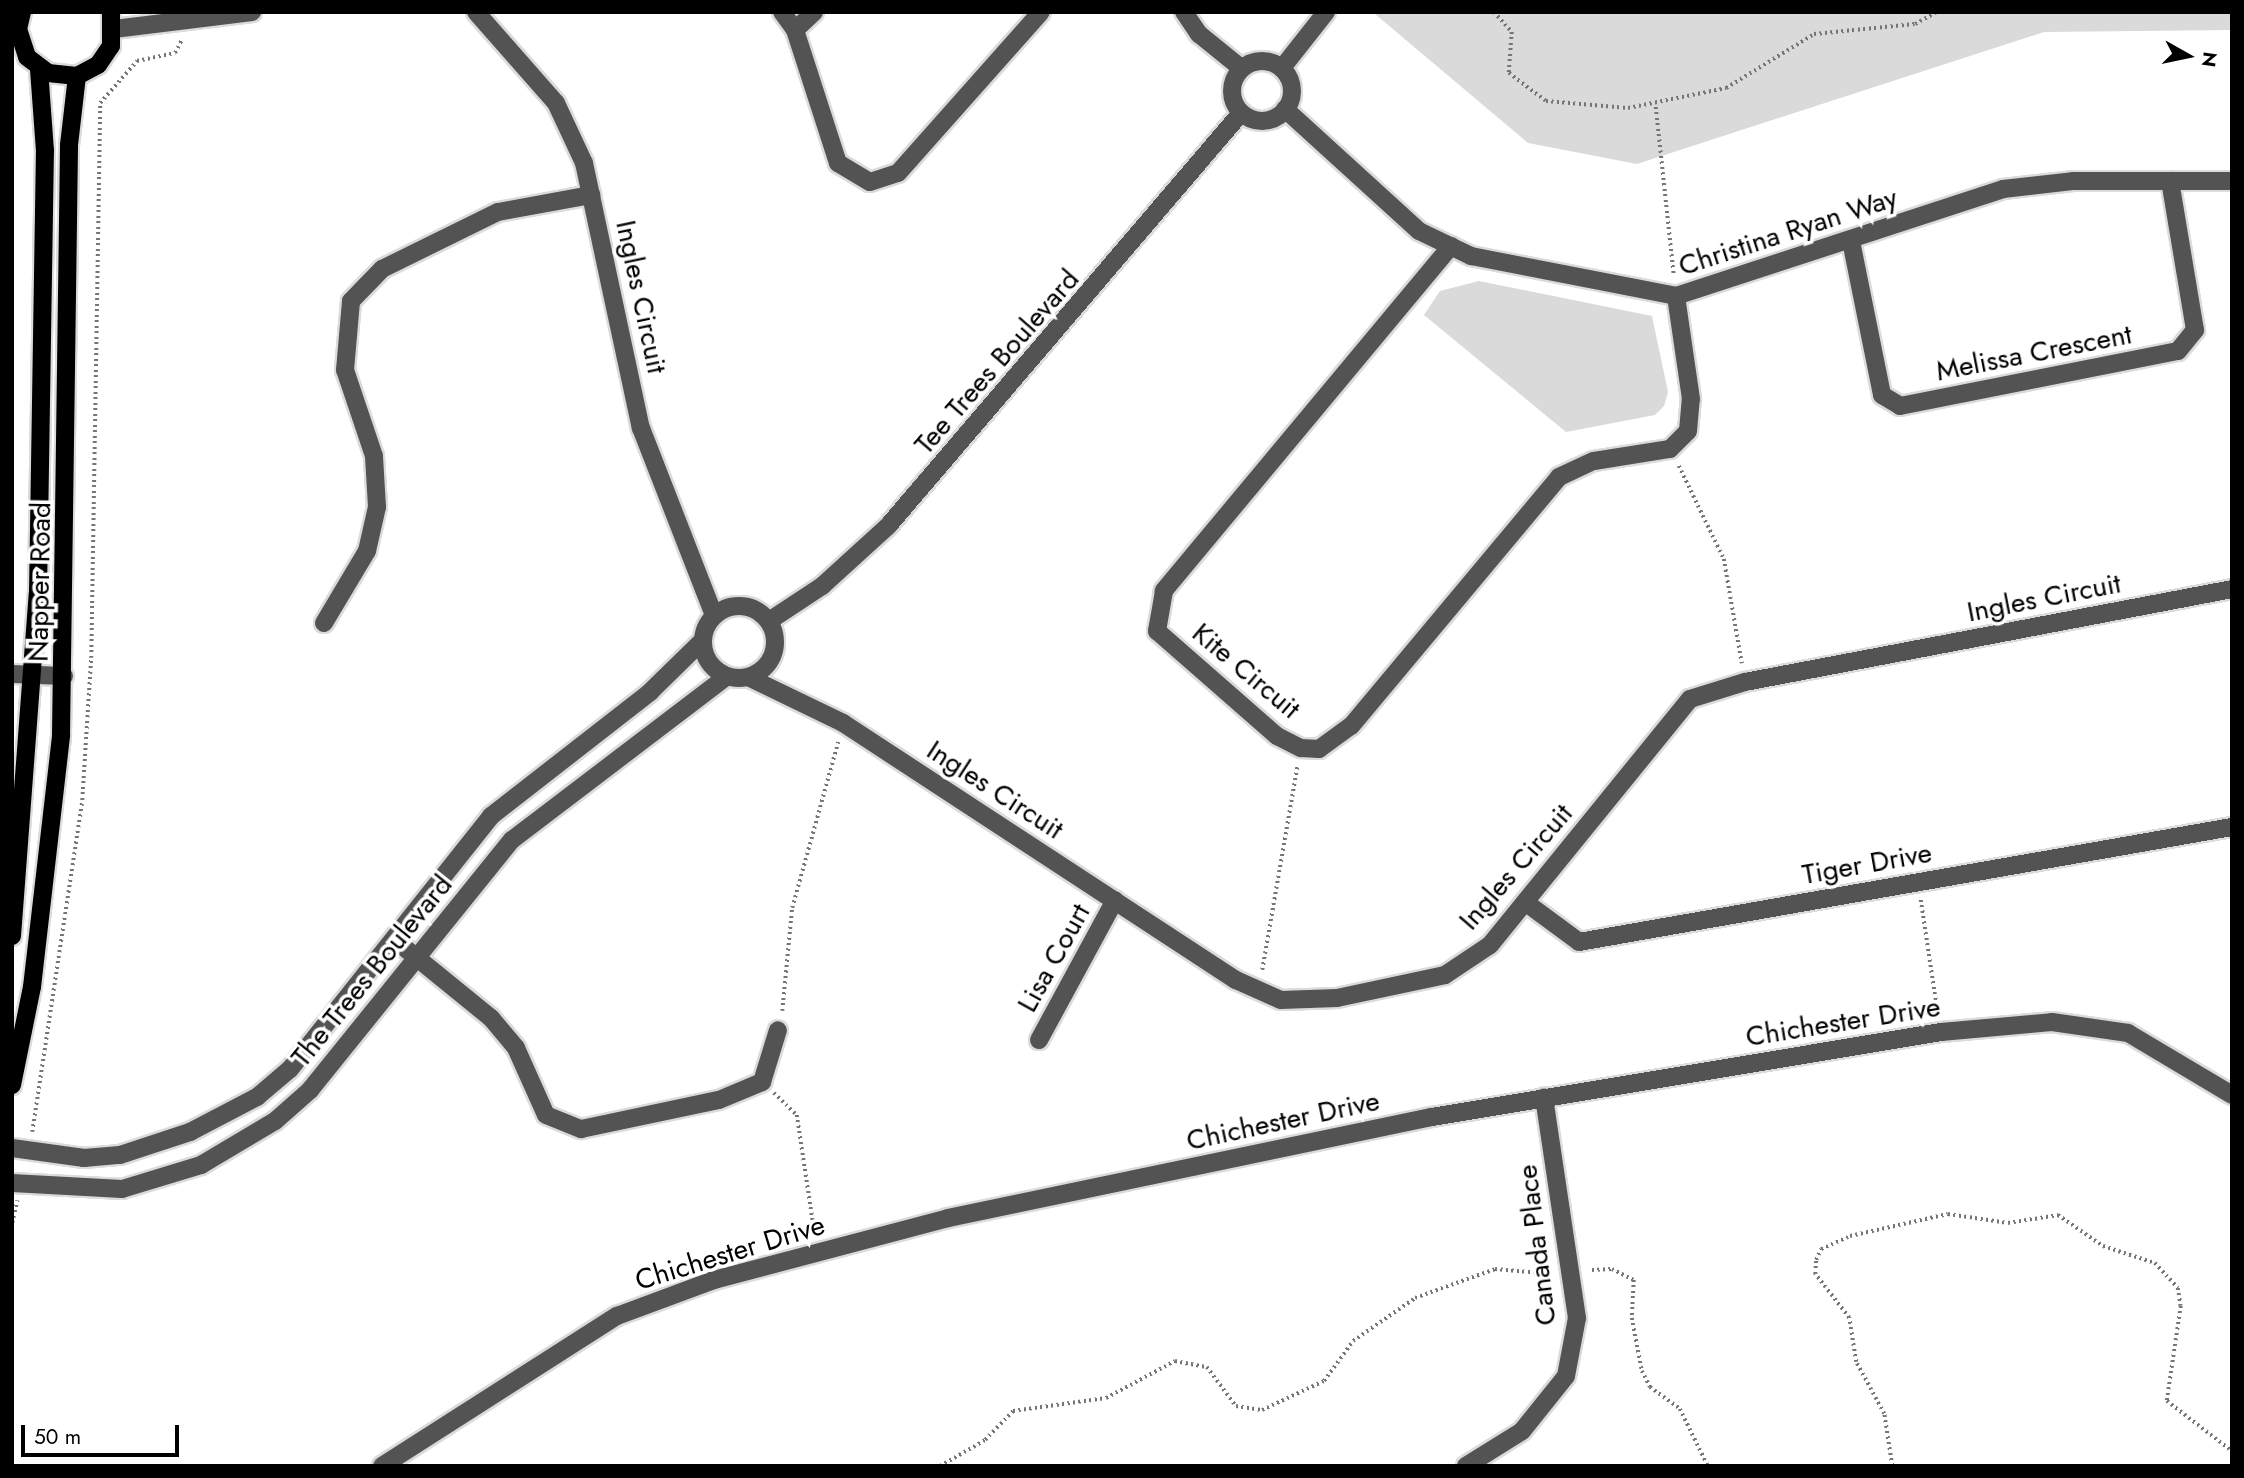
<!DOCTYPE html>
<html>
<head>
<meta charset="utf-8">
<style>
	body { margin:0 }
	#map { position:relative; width:2244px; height:1478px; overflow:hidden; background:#fff; font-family:Jost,sans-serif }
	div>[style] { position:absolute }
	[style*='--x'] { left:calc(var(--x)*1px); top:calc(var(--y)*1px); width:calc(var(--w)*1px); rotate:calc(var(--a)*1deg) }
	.green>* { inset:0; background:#dadada }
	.path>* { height:3.5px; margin-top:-1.75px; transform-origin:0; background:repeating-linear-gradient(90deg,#757575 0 2px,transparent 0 5.5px) }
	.roads { filter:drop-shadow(2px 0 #dbdbdb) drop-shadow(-2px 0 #dbdbdb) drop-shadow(0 2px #dbdbdb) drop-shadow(0 -2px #dbdbdb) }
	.minor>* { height:18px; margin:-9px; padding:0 9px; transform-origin:9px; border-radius:9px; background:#535353 }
	.minor>.ring { margin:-9px; padding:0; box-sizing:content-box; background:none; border:18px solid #535353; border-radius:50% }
	.major>* { height:18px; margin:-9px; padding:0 9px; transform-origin:9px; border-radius:9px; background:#000 }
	span { translate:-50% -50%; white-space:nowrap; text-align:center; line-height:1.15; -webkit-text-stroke:7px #fff; paint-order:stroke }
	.street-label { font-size:28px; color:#000 }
	.frame { position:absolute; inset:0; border:14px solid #000; pointer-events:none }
	.north { position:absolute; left:2153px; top:21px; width:70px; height:70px; -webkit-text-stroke:5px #fff; paint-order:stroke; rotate:99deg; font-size:19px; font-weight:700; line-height:28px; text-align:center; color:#000 }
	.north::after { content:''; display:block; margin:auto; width:24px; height:32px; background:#000; clip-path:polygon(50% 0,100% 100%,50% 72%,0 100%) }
	.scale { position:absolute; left:21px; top:1425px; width:158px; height:32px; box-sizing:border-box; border:4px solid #000; border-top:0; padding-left:9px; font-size:21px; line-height:24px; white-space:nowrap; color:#000; -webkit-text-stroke:5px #fff; paint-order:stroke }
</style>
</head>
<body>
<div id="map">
	<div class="green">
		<div style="clip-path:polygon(2232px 12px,2232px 30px,2044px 32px,1637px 164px,1528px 143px,1375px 14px)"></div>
		<div style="clip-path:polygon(1479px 281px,1652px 316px,1668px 392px,1664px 406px,1655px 415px,1566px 432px,1424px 315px,1440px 291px)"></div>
	</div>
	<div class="path">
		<div style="--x:1494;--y:12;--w:27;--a:48"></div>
		<div style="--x:1512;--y:32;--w:41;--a:94.2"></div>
		<div style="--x:1509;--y:73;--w:46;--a:37.1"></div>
		<div style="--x:1546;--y:101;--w:82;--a:4.9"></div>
		<div style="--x:1628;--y:108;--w:100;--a:-11.5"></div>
		<div style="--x:1726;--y:88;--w:103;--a:-31.5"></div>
		<div style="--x:1814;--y:34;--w:101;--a:-5.7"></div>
		<div style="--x:1915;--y:24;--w:25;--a:-29"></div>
		<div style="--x:1656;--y:107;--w:170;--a:83.9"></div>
		<div style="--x:1679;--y:466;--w:103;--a:64.2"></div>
		<div style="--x:1724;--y:559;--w:106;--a:80.2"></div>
		<div style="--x:1921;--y:900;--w:115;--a:81.5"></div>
		<div style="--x:1262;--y:970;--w:206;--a:-80.2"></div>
		<div style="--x:782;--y:1011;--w:103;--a:-84.5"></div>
		<div style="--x:792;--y:908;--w:172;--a:-74.5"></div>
		<div style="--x:774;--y:1093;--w:32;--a:44"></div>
		<div style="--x:797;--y:1115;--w:121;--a:81.5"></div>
		<div style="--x:32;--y:1132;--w:336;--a:-81.4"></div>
		<div style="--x:82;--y:800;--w:142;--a:-86.4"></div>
		<div style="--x:91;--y:658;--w:555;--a:-89.07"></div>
		<div style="--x:100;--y:103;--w:56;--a:-48.6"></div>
		<div style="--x:137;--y:61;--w:39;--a:-12"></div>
		<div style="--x:175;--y:53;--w:16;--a:-63"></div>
		<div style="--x:12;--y:1223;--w:23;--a:-77"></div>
		<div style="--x:1592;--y:1270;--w:20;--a:-3"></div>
		<div style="--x:1612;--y:1269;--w:25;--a:27"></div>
		<div style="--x:1634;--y:1280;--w:38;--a:93"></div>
		<div style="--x:1632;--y:1318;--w:54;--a:79.3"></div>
		<div style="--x:1642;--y:1371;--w:18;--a:63"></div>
		<div style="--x:1650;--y:1387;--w:37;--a:36"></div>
		<div style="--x:1680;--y:1409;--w:64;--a:63.8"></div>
		<div style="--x:940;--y:1466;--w:52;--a:-30"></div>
		<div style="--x:985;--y:1440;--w:40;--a:-46"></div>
		<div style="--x:1013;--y:1411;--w:94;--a:-8"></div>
		<div style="--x:1106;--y:1398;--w:78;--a:-28.2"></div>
		<div style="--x:1175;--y:1361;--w:33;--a:11"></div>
		<div style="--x:1207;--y:1367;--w:49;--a:53.4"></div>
		<div style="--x:1236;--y:1406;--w:26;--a:9"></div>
		<div style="--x:1262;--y:1410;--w:68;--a:-25.1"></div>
		<div style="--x:1324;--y:1381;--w:49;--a:-54.1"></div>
		<div style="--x:1353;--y:1341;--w:75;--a:-34.7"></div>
		<div style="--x:1415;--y:1298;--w:85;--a:-19.9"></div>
		<div style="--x:1495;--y:1269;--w:56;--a:5.1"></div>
		<div style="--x:1892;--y:1466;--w:53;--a:-98.7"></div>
		<div style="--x:1884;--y:1414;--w:59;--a:-118.3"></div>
		<div style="--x:1856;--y:1362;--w:45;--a:-99"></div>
		<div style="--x:1849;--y:1318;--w:56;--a:-127.7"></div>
		<div style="--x:1815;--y:1274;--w:14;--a:-86"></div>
		<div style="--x:1816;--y:1260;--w:12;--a:-66"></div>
		<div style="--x:1821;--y:1249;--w:32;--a:-24"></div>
		<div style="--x:1850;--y:1236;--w:100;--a:-12.7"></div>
		<div style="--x:1948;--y:1214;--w:61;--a:8.5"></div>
		<div style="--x:2008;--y:1223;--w:51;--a:-9.1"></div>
		<div style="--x:2058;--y:1215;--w:55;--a:34.6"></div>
		<div style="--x:2103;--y:1246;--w:55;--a:18.1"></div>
		<div style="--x:2155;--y:1263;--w:34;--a:47"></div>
		<div style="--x:2178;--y:1288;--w:18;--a:81"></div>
		<div style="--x:2181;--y:1306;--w:96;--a:98.4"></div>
		<div style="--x:2167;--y:1401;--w:82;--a:37.6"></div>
	</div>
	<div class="roads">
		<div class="minor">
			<div style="--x:476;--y:12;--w:121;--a:48.7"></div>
			<div style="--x:556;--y:103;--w:66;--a:65"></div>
			<div style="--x:584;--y:163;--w:271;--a:77.9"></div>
			<div style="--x:641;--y:428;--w:201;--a:68.7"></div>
			<div style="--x:782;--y:12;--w:22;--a:54"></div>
			<div style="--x:795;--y:30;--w:140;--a:72.1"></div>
			<div style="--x:838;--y:163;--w:37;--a:31"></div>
			<div style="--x:870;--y:182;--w:29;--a:-18"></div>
			<div style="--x:898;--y:173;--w:215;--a:-48.4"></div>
			<div style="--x:1184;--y:12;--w:27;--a:56"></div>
			<div style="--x:1199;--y:34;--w:54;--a:39"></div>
			<div style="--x:114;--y:29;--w:139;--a:-7"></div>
			<div style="--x:795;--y:30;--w:26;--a:-43"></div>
			<div class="ring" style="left:1232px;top:61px;width:42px;height:42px"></div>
			<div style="--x:1282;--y:68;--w:71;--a:-51.8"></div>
			<div style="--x:1285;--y:109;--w:181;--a:42.3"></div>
			<div style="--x:1419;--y:231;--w:58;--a:25.7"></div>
			<div style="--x:1471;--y:256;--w:209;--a:11"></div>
			<div style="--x:1676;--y:296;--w:344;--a:-18.1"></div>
			<div style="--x:2003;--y:189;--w:70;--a:-6.5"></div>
			<div style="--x:2073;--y:181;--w:159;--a:0"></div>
			<div style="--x:1851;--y:241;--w:157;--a:78.6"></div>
			<div style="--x:1882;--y:395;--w:21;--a:31"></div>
			<div style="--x:1900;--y:406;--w:283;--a:-11.2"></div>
			<div style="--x:2178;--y:351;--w:27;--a:-51"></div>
			<div style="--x:2195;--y:330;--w:151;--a:-99.5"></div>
			<div style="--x:1451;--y:246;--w:449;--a:129.8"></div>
			<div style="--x:1164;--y:591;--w:41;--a:99.9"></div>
			<div style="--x:1157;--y:631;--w:159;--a:41.2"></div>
			<div style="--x:1277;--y:736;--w:27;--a:27"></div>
			<div style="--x:1301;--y:748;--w:18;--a:3"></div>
			<div style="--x:1319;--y:749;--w:39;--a:-36"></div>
			<div style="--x:1351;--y:726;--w:324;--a:-50.1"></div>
			<div style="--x:1559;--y:477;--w:38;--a:-25"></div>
			<div style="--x:1594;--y:461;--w:77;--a:-9"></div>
			<div style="--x:1670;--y:449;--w:25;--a:-45"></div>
			<div style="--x:1688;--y:431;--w:32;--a:-85"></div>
			<div style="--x:1691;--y:399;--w:104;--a:-98.3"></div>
			<div class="ring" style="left:703px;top:606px;width:54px;height:54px"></div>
			<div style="--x:769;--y:621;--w:64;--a:-33.4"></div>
			<div style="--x:822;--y:586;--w:89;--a:-42.3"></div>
			<div style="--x:888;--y:526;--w:543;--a:-49.48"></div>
			<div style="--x:324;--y:623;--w:84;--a:-59.2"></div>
			<div style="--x:367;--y:551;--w:45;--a:-77.2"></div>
			<div style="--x:377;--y:507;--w:51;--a:-93.4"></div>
			<div style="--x:374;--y:456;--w:91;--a:-108.6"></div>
			<div style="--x:345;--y:370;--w:69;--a:-85"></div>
			<div style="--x:351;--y:301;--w:45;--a:-45.9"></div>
			<div style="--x:382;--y:269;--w:129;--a:-26.2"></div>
			<div style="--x:498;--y:212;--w:95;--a:-10.4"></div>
			<div style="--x:12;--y:674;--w:52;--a:2.2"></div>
			<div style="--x:748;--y:677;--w:106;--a:25.8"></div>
			<div style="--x:843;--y:723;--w:470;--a:33.2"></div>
			<div style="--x:1236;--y:980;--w:49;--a:24"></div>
			<div style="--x:1281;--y:1000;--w:56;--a:-2"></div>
			<div style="--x:1337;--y:998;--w:110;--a:-12"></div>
			<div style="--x:1445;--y:975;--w:54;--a:-33.7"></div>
			<div style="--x:1490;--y:945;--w:317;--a:-50.9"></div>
			<div style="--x:1690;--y:699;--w:58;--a:-17.2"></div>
			<div style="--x:1745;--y:682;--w:496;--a:-10.8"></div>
			<div style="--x:1525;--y:902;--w:67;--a:36.5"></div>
			<div style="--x:1579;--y:942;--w:663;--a:-9.99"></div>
			<div style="--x:395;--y:940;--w:124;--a:39.1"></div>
			<div style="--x:491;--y:1018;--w:39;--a:50"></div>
			<div style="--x:516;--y:1048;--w:73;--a:65.9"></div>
			<div style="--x:546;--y:1115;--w:38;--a:22"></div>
			<div style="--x:581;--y:1129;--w:141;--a:-11.9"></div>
			<div style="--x:719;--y:1100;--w:47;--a:-22.7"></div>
			<div style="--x:762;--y:1082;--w:54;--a:-72.9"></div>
			<div style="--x:1039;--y:1040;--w:159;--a:-61.5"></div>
			<div style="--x:12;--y:1148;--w:73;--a:7.9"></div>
			<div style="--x:84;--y:1158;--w:36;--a:-5"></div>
			<div style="--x:120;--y:1155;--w:74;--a:-18.2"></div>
			<div style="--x:190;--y:1132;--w:76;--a:-27.6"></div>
			<div style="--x:257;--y:1097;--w:43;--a:-40.3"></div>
			<div style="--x:290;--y:1069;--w:323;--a:-51.5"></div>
			<div style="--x:491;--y:816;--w:202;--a:-37.9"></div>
			<div style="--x:650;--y:692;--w:73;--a:-44.4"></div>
			<div style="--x:12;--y:1183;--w:110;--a:3.1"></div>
			<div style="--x:122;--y:1189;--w:83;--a:-16.9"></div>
			<div style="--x:201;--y:1165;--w:86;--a:-30.7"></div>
			<div style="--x:275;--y:1121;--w:47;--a:-41.5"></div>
			<div style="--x:310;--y:1090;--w:321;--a:-51.1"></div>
			<div style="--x:512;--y:840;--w:268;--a:-37.3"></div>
			<div style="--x:382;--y:1466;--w:279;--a:-32.6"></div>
			<div style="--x:617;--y:1316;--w:103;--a:-20.4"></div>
			<div style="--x:714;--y:1280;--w:242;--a:-14.8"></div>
			<div style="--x:948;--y:1218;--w:494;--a:-11.8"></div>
			<div style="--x:1432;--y:1117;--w:516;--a:-9.48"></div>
			<div style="--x:1941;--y:1032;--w:111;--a:-5.1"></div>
			<div style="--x:2052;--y:1022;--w:77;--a:8.2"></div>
			<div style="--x:2128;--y:1033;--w:121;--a:30.8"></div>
			<div style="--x:1466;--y:1466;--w:66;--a:-32"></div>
			<div style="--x:1522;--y:1431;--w:70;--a:-51.3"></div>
			<div style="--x:1566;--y:1376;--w:59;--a:-79.3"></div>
			<div style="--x:1577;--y:1318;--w:223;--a:-98.5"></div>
		</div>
		<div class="major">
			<div style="--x:22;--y:12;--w:17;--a:103"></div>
			<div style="--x:18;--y:29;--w:29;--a:72"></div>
			<div style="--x:27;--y:57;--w:26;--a:37"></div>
			<div style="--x:48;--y:73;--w:29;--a:6"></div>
			<div style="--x:77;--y:76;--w:24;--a:-28"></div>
			<div style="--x:98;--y:65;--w:23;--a:-56"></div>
			<div style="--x:111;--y:46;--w:34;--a:-90"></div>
			<div style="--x:12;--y:936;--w:344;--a:-85.7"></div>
			<div style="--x:38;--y:593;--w:442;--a:-89.1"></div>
			<div style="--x:45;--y:151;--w:82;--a:-94.2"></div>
			<div style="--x:12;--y:1085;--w:100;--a:-78.5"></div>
			<div style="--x:32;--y:987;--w:254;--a:-83.4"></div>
			<div style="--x:61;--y:735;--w:590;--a:-89.22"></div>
			<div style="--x:69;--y:145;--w:69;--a:-83.4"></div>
		</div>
	</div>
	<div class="street-label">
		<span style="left:1788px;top:232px;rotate:-18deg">Christina Ryan Way</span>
		<span style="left:641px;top:297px;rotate:78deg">Ingles Circuit</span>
		<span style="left:2034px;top:353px;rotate:-11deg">Melissa Crescent</span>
		<span style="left:997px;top:362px;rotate:-49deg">Tee Trees Boulevard</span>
		<span style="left:40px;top:582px;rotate:-89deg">Napper Road</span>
		<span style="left:2044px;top:598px;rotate:-11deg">Ingles Circuit</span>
		<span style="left:1246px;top:671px;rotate:40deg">Kite Circuit</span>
		<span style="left:995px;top:790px;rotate:33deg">Ingles Circuit</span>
		<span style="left:1867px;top:864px;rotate:-10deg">Tiger Drive</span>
		<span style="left:1516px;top:867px;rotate:-49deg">Ingles Circuit</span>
		<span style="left:1054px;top:958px;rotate:-61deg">Lisa Court</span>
		<span style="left:372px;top:971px;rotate:-51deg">The Trees Boulevard</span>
		<span style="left:1843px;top:1022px;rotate:-9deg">Chichester Drive</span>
		<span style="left:1283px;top:1121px;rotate:-12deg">Chichester Drive</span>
		<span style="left:1537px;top:1245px;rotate:-97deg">Canada Place</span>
		<span style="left:730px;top:1253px;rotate:-17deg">Chichester Drive</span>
	</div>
	<div class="frame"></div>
	<div class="north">N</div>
	<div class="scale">50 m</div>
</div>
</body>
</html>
